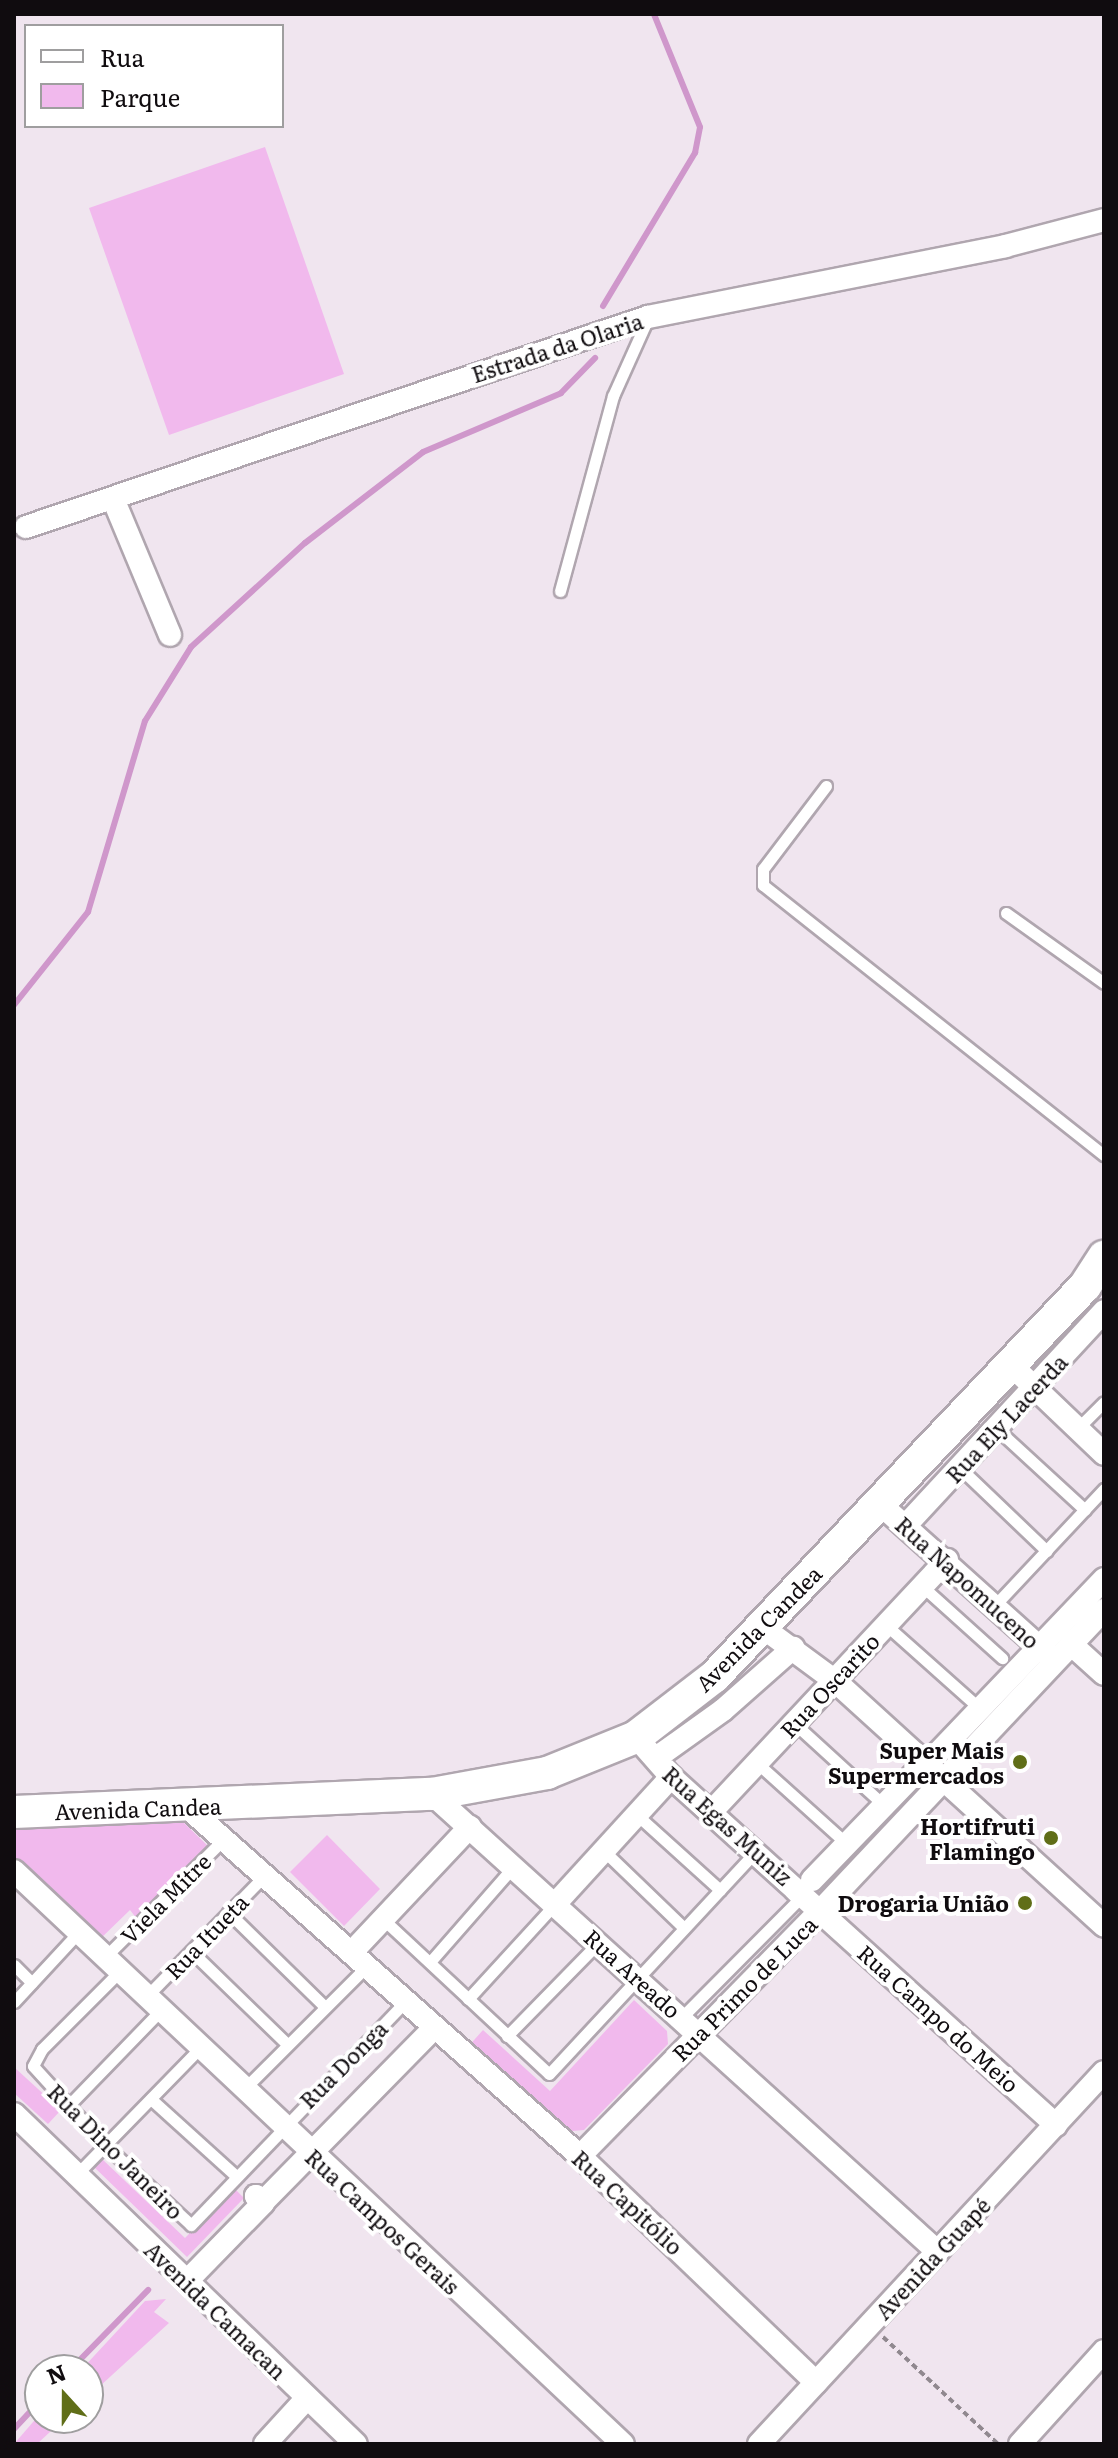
<!DOCTYPE html>
<html>
<head>
<meta charset="utf-8">
<style>
	body { margin:0 }
	#map { position:relative; width:1118px; height:2458px; overflow:hidden; background:#f0e5ef; font-family:Literata,serif }
	div>[style] { position:absolute }
	[style*='--x'] { left:calc(var(--x)*1px); top:calc(var(--y)*1px); width:calc(var(--w)*1px); rotate:calc(var(--a)*1deg) }
	.green>* { inset:0; background:#f1b9ed }
	.stream>* { height:6px; margin:-3px; padding:0 3px; transform-origin:3px; border-radius:3px; background:#cf97cb }
	.path>* { height:4px; margin-top:-2px; transform-origin:0; background:repeating-linear-gradient(90deg,#90888f 0 6px,transparent 0 10px) }
	.roads { filter:drop-shadow(2px 0 #b0a6af) drop-shadow(-2px 0 #b0a6af) drop-shadow(0 2px #b0a6af) drop-shadow(0 -2px #b0a6af) }
	.lane>* { height:11px; margin:-5.5px; padding:0 5.5px; transform-origin:5.5px; border-radius:5.5px; background:#fff }
	.street>* { height:22px; margin:-11px; padding:0 11px; transform-origin:11px; border-radius:11px; background:#fff }
	.secondary>* { height:32px; margin:-16px; padding:0 16px; transform-origin:16px; border-radius:16px; background:#fff }
	.dots>* { width:22px; height:22px; translate:-50% -50%; box-sizing:border-box; border:4px solid #fff; border-radius:50% }
	span { translate:-50% -50%; white-space:nowrap; text-align:center; line-height:1.15; -webkit-text-stroke:8px #fff; paint-order:stroke }
	.street-label { font-size:22px; color:#100c0f }
	.poi-label { font-size:22px; color:#100c0f; font-weight:700 }
	.right { translate:-100% -50%; text-align:right }
	.frame { position:absolute; inset:0; border:16px solid #100c0f; pointer-events:none }
	.legend { position:absolute; left:24px; top:24px; width:260px; height:104px; box-sizing:border-box; background:#fff; border:2px solid #9f9e9f; margin:0; padding:10px 14px; list-style:none; font-size:24px; color:#100c0f }
	.legend li { display:flex; align-items:center; gap:16px; height:40px }
	.legend b { width:40px; border:2px solid #9f9e9f }
	.north { position:absolute; left:24px; top:2354px; width:80px; height:80px; box-sizing:border-box; background:#fff; border:2px solid #9f9e9f; border-radius:50%; rotate:339deg; font-size:22px; font-weight:700; line-height:32px; text-align:center; color:#100c0f }
	.north::after { content:''; display:block; margin:auto; width:28px; height:36px; background:#606e18; clip-path:polygon(50% 0,100% 100%,50% 72%,0 100%) }
</style>
</head>
<body>
<div id="map">
	<div class="green">
		<div style="clip-path:polygon(265px 147px,344px 374px,169px 435px,89px 208px)"></div>
		<div style="clip-path:polygon(181px 1820px,210px 1848px,137px 1919px,130px 1910px,98px 1941px,14px 1864px,14px 1827px)"></div>
		<div style="clip-path:polygon(327px 1835px,380px 1889px,344px 1926px,290px 1872px)"></div>
		<div style="clip-path:polygon(634px 2000px,667px 2031px,668px 2044px,584px 2130px,561px 2132px,466px 2049px,483px 2030px,550px 2091px)"></div>
		<div style="clip-path:polygon(14px 2067px,61px 2110px,48px 2124px,14px 2093px)"></div>
		<div style="clip-path:polygon(101px 2158px,185px 2238px,234px 2188px,244px 2198px,187px 2257px,93px 2166px)"></div>
		<div style="clip-path:polygon(166px 2299px,154px 2312px,169px 2323px,88px 2397px,88px 2370px,81px 2370px,145px 2301px)"></div>
		<div style="clip-path:polygon(40px 2414px,65px 2418px,37px 2444px,14px 2444px)"></div>
	</div>
	<div class="stream">
		<div style="--x:603;--y:306;--w:179;--a:-59"></div>
		<div style="--x:695;--y:153;--w:26;--a:-79"></div>
		<div style="--x:700;--y:127;--w:122;--a:-112.2"></div>
		<div style="--x:14;--y:1005;--w:119;--a:-51.5"></div>
		<div style="--x:88;--y:912;--w:199;--a:-73.4"></div>
		<div style="--x:145;--y:721;--w:87;--a:-58.1"></div>
		<div style="--x:191;--y:647;--w:154;--a:-42.4"></div>
		<div style="--x:305;--y:543;--w:149;--a:-37.6"></div>
		<div style="--x:423;--y:452;--w:150;--a:-23.1"></div>
		<div style="--x:561;--y:393;--w:49;--a:-45.8"></div>
		<div style="--x:70;--y:2370;--w:112;--a:-45.7"></div>
		<div style="--x:14;--y:2429;--w:38;--a:-47"></div>
	</div>
	<div class="path">
		<div style="--x:883;--y:2337;--w:157;--a:42.9"></div>
	</div>
	<div class="roads">
		<div class="lane">
			<div style="--x:560;--y:591;--w:202;--a:-74.8"></div>
			<div style="--x:613;--y:396;--w:85;--a:-65.8"></div>
			<div style="--x:826;--y:786;--w:104;--a:127.2"></div>
			<div style="--x:763;--y:869;--w:16;--a:90"></div>
			<div style="--x:763;--y:885;--w:435;--a:38.4"></div>
			<div style="--x:1006;--y:913;--w:120;--a:35.5"></div>
			<div style="--x:1077;--y:1429;--w:38;--a:-45"></div>
			<div style="--x:998;--y:1430;--w:118;--a:42.6"></div>
			<div style="--x:960;--y:1468;--w:120;--a:43.7"></div>
			<div style="--x:922;--y:1586;--w:108;--a:42"></div>
			<div style="--x:996;--y:1604;--w:158;--a:-46.8"></div>
			<div style="--x:886;--y:1625;--w:125;--a:41.7"></div>
			<div style="--x:794;--y:1723;--w:123;--a:42.4"></div>
			<div style="--x:757;--y:1763;--w:122;--a:42"></div>
			<div style="--x:637;--y:1815;--w:112;--a:42.1"></div>
			<div style="--x:604;--y:1851;--w:111;--a:43.9"></div>
			<div style="--x:228;--y:1912;--w:136;--a:44.4"></div>
			<div style="--x:385;--y:1921;--w:224;--a:43"></div>
			<div style="--x:549;--y:2074;--w:304;--a:-47.1"></div>
			<div style="--x:191;--y:1951;--w:134;--a:44.1"></div>
			<div style="--x:105;--y:1957;--w:168;--a:-44.8"></div>
			<div style="--x:430;--y:1962;--w:128;--a:-48.8"></div>
			<div style="--x:14;--y:1965;--w:25;--a:45"></div>
			<div style="--x:119;--y:1972;--w:109;--a:135"></div>
			<div style="--x:42;--y:2049;--w:19;--a:118"></div>
			<div style="--x:33;--y:2066;--w:107;--a:47.7"></div>
			<div style="--x:105;--y:2145;--w:117;--a:42.9"></div>
			<div style="--x:191;--y:2225;--w:308;--a:-46.2"></div>
			<div style="--x:145;--y:1998;--w:173;--a:-45.7"></div>
			<div style="--x:468;--y:1999;--w:130;--a:-47.5"></div>
			<div style="--x:14;--y:2002;--w:94;--a:-47.2"></div>
			<div style="--x:682;--y:2017;--w:165;--a:-45.2"></div>
			<div style="--x:798;--y:1900;--w:10;--a:-135"></div>
			<div style="--x:507;--y:2036;--w:130;--a:-45.6"></div>
			<div style="--x:243;--y:2090;--w:175;--a:-45"></div>
			<div style="--x:151;--y:2099;--w:115;--a:42.2"></div>
			<div style="--x:68;--y:2106;--w:131;--a:-45.9"></div>
			<div style="--x:76;--y:2175;--w:175;--a:-45.7"></div>
		</div>
		<div class="street">
			<div style="--x:114;--y:501;--w:145;--a:67.3"></div>
			<div style="--x:26;--y:527;--w:656;--a:-18.66"></div>
			<div style="--x:648;--y:317;--w:364;--a:-11.2"></div>
			<div style="--x:1005;--y:246;--w:102;--a:-14.7"></div>
			<div style="--x:1011;--y:1365;--w:129;--a:43.7"></div>
			<div style="--x:880;--y:1504;--w:226;--a:41.9"></div>
			<div style="--x:907;--y:1524;--w:290;--a:-47.2"></div>
			<div style="--x:762;--y:1627;--w:89;--a:36.4"></div>
			<div style="--x:834;--y:1680;--w:365;--a:42.3"></div>
			<div style="--x:1072;--y:1645;--w:43;--a:42.2"></div>
			<div style="--x:636;--y:1737;--w:53;--a:48.8"></div>
			<div style="--x:671;--y:1777;--w:519;--a:42.11"></div>
			<div style="--x:935;--y:1756;--w:245;--a:-46.3"></div>
			<div style="--x:656;--y:1758;--w:82;--a:-35.6"></div>
			<div style="--x:723;--y:1710;--w:94;--a:-41.5"></div>
			<div style="--x:432;--y:1794;--w:682;--a:42.15"></div>
			<div style="--x:187;--y:1807;--w:526;--a:41.61"></div>
			<div style="--x:580;--y:2156;--w:327;--a:43.8"></div>
			<div style="--x:712;--y:1811;--w:344;--a:-46.9"></div>
			<div style="--x:14;--y:1871;--w:836;--a:43.26"></div>
			<div style="--x:812;--y:1880;--w:161;--a:-46"></div>
			<div style="--x:556;--y:1903;--w:171;--a:-47.6"></div>
			<div style="--x:352;--y:1952;--w:172;--a:-46.7"></div>
			<div style="--x:14;--y:2114;--w:475;--a:44"></div>
			<div style="--x:580;--y:2156;--w:344;--a:-45.6"></div>
			<div style="--x:821;--y:1910;--w:412;--a:-46.7"></div>
			<div style="--x:187;--y:2281;--w:109;--a:-45.7"></div>
			<div style="--x:263;--y:2203;--w:10;--a:-135"></div>
			<div style="--x:256;--y:2196;--w:9;--a:32"></div>
			<div style="--x:264;--y:2201;--w:241;--a:-45.5"></div>
			<div style="--x:265;--y:2444;--w:62;--a:-47.6"></div>
			<div style="--x:759;--y:2444;--w:507;--a:-47.16"></div>
			<div style="--x:1020;--y:2444;--w:125;--a:-47.9"></div>
		</div>
		<div class="secondary">
			<div style="--x:14;--y:1812;--w:418;--a:-2.5"></div>
			<div style="--x:432;--y:1794;--w:117;--a:-10.3"></div>
			<div style="--x:547;--y:1773;--w:96;--a:-22"></div>
			<div style="--x:636;--y:1737;--w:98;--a:-37.6"></div>
			<div style="--x:714;--y:1677;--w:539;--a:-46.5"></div>
			<div style="--x:1085;--y:1286;--w:35;--a:-57"></div>
		</div>
	</div>
	<div class="dots">
		<div style="left:1020px;top:1762px;background:#606e18"></div>
		<div style="left:1051px;top:1838px;background:#606e18"></div>
		<div style="left:1025px;top:1903px;background:#606e18"></div>
	</div>
	<div class="street-label">
		<span style="left:557px;top:347px;rotate:-18deg">Estrada da Olaria</span>
		<span style="left:1006px;top:1418px;rotate:-47deg">Rua Ely Lacerda</span>
		<span style="left:968px;top:1582px;rotate:42deg">Rua Napomuceno</span>
		<span style="left:758px;top:1628px;rotate:-45deg">Avenida Candea</span>
		<span style="left:829px;top:1685px;rotate:-47deg">Rua Oscarito</span>
		<span style="left:138px;top:1808px;rotate:-2deg">Avenida Candea</span>
		<span style="left:728px;top:1825px;rotate:42deg">Rua Egas Muniz</span>
		<span style="left:165px;top:1898px;rotate:-45deg">Viela Mitre</span>
		<span style="left:206px;top:1936px;rotate:-46deg">Rua Itueta</span>
		<span style="left:633px;top:1973px;rotate:42deg">Rua Areado</span>
		<span style="left:744px;top:1988px;rotate:-45deg">Rua Primo de Luca</span>
		<span style="left:939px;top:2018px;rotate:42deg">Rua Campo do Meio</span>
		<span style="left:343px;top:2064px;rotate:-45deg">Rua Donga</span>
		<span style="left:116px;top:2151px;rotate:45deg">Rua Dino Janeiro</span>
		<span style="left:628px;top:2202px;rotate:43deg">Rua Capitólio</span>
		<span style="left:383px;top:2221px;rotate:43deg">Rua Campos Gerais</span>
		<span style="left:932px;top:2258px;rotate:-47deg">Avenida Guapé</span>
		<span style="left:216px;top:2310px;rotate:44deg">Avenida Camacan</span>
	</div>
	<div class="poi-label">
		<span class="right" style="left:1004px;top:1762px">Super Mais<br>Supermercados</span>
		<span class="right" style="left:1035px;top:1838px">Hortifruti<br>Flamingo</span>
		<span class="right" style="left:1009px;top:1903px">Drogaria União</span>
	</div>
	<div class="frame"></div>
	<ul class="legend">
	<li><b style="height:10px;background:#fff"></b>Rua</li>
	<li><b style="height:22px;background:#f1b9ed"></b>Parque</li>
	</ul>
	<div class="north">N</div>
</div>
</body>
</html>
